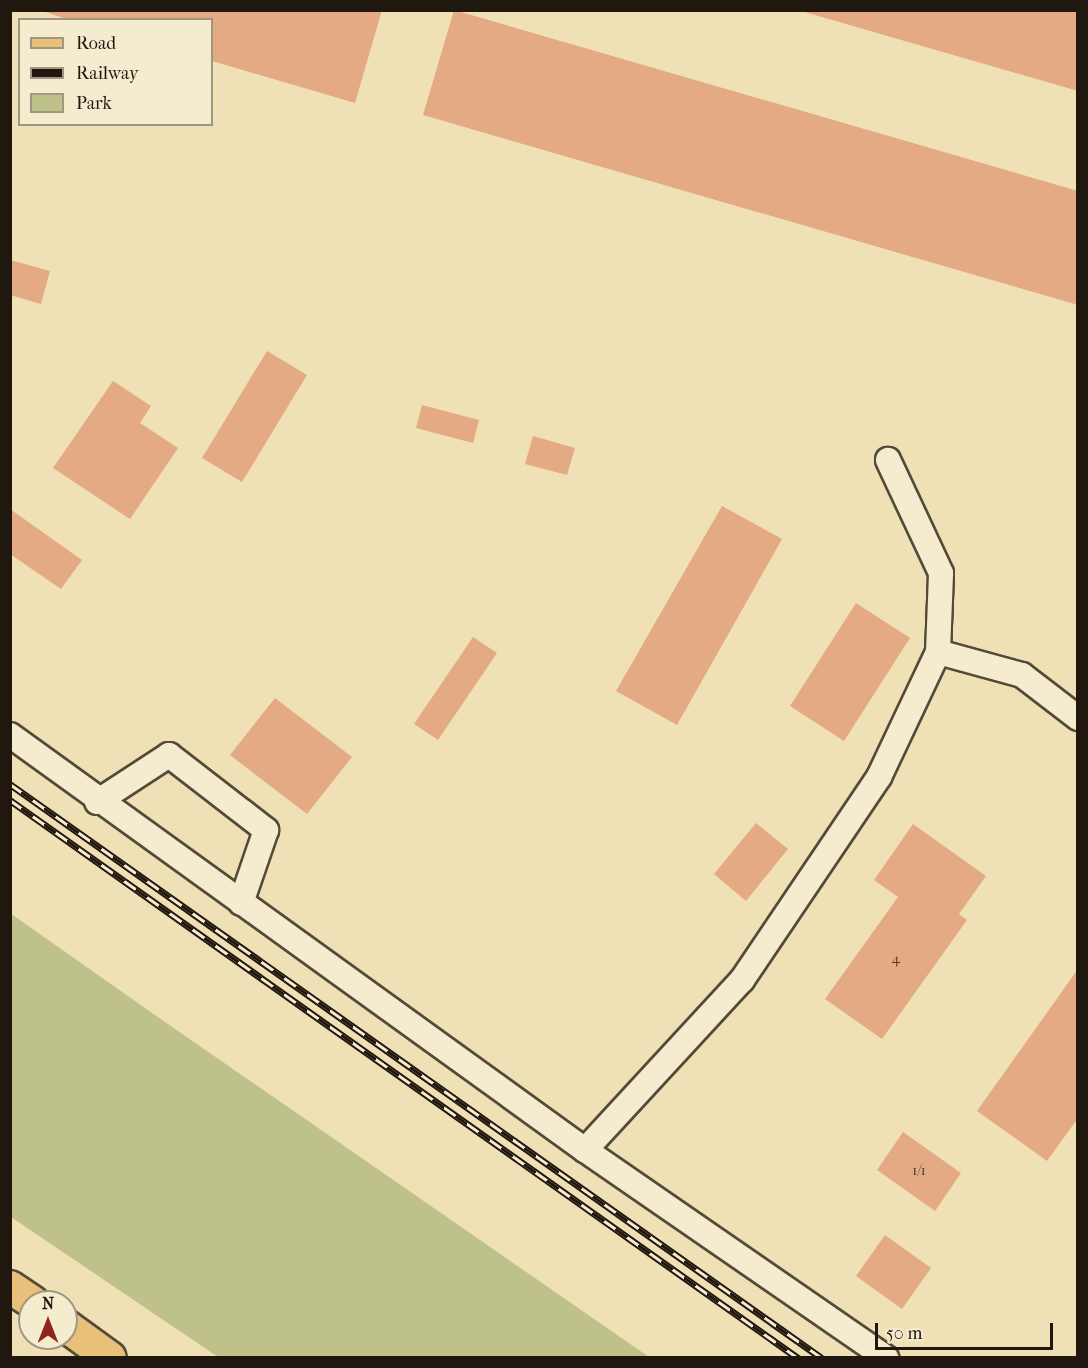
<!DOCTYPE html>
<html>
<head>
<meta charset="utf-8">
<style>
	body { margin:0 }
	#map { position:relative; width:1088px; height:1368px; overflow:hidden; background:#efe1b5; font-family:"IM FELL French Canon",serif }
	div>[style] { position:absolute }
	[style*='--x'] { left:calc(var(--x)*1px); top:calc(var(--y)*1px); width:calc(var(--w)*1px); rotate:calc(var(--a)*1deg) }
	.green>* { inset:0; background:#bec18a }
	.building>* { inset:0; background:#e4aa84 }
	.roads { filter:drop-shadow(2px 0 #544a38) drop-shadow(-2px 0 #544a38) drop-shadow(0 2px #544a38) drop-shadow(0 -2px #544a38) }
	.minor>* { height:24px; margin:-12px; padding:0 12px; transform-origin:12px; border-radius:12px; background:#f5eccf }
	.major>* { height:32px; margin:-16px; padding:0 16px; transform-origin:16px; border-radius:16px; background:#e8c07a }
	.rail>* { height:7px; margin-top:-3.5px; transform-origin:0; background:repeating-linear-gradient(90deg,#f5eccf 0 14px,#20180f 0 28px); box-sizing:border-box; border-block:2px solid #20180f }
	span { translate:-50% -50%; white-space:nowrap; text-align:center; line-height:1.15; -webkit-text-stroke:5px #f5eccf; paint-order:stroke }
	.number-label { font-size:14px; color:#513c2c }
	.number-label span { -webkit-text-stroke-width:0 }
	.frame { position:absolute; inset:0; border:12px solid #20180f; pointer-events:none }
	.legend { position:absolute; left:18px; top:18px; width:195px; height:108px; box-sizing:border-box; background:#f5eccf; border:2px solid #a09782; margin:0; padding:8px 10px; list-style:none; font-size:18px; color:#20180f }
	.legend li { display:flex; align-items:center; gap:12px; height:30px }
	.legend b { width:30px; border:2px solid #a09782 }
	.north { position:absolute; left:18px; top:1290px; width:60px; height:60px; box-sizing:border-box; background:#f5eccf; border:2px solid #a09782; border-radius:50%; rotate:0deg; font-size:16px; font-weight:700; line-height:24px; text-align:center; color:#20180f }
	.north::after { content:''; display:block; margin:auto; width:21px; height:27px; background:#8f2418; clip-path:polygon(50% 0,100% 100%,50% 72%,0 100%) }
	.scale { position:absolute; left:875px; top:1323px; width:178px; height:27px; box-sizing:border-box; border:3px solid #20180f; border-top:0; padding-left:8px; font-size:18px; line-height:21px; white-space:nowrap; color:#20180f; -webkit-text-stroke:4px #f5eccf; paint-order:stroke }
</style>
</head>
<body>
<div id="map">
	<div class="green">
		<div style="clip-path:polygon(10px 913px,152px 1013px,649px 1357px,218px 1357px,11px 1217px)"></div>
	</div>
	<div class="building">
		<div style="clip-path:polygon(40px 10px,382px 10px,355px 103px,212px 61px,212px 20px,69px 20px)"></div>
		<div style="clip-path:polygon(454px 10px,1078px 191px,1078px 305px,423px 115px)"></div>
		<div style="clip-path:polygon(1078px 10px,1078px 91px,801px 11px,801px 10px)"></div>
		<div style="clip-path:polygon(10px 260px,50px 271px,41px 304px,10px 295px)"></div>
		<div style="clip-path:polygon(267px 351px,307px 375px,242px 482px,202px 458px)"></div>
		<div style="clip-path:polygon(113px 381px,151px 406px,140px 423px,178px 448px,130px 519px,53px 468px)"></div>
		<div style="clip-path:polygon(422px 405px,479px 420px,473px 443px,416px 428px)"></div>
		<div style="clip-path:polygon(533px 436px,575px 448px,567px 475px,525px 464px)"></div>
		<div style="clip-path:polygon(722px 506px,782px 539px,677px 725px,616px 691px)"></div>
		<div style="clip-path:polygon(10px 509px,82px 560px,61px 589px,10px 554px)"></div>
		<div style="clip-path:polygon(856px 603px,910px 638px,844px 741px,790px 706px)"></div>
		<div style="clip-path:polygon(473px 637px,497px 653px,438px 740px,414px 724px)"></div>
		<div style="clip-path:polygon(275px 698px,352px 757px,307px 814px,230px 755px)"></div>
		<div style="clip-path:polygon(756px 823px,788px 849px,746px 901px,714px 874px)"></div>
		<div style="clip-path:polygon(913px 824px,986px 876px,959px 914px,967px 920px,882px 1039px,825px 999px,898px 897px,874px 880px)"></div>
		<div style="clip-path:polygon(1078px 969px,1078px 1118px,1047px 1161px,977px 1111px)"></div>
		<div style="clip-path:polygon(903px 1132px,961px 1173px,935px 1211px,877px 1170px)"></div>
		<div style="clip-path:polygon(885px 1235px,931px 1268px,902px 1309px,856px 1276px)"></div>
	</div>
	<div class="roads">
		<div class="minor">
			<div style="--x:938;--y:652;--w:87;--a:15.3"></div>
			<div style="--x:1022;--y:675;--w:71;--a:37.5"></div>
			<div style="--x:10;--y:735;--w:709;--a:35.82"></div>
			<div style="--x:585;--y:1150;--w:366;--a:34.6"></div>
			<div style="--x:97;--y:802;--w:86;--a:-33.1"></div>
			<div style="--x:169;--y:755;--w:123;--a:37.7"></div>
			<div style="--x:266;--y:830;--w:77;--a:108.9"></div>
			<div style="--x:585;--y:1150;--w:231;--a:-47.3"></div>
			<div style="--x:742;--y:980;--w:245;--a:-56"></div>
			<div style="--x:879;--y:777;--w:138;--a:-64.7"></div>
			<div style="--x:938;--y:652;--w:79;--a:-87.8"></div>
			<div style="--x:941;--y:573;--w:125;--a:-115.1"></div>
		</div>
		<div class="major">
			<div style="--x:10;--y:1287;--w:27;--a:34"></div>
			<div style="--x:66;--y:1326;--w:54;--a:36"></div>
		</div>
	</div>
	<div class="rail">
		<div style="--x:10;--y:784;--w:994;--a:35.26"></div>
		<div style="--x:10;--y:800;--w:966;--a:35.3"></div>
	</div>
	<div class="number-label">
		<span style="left:896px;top:959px">4</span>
		<span style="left:919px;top:1171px">1/1</span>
	</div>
	<div class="frame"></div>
	<ul class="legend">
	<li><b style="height:8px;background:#e8c07a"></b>Road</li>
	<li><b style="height:8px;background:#20180f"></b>Railway</li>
	<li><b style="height:16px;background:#bec18a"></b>Park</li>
	</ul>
	<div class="north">N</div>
	<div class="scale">50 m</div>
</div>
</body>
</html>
